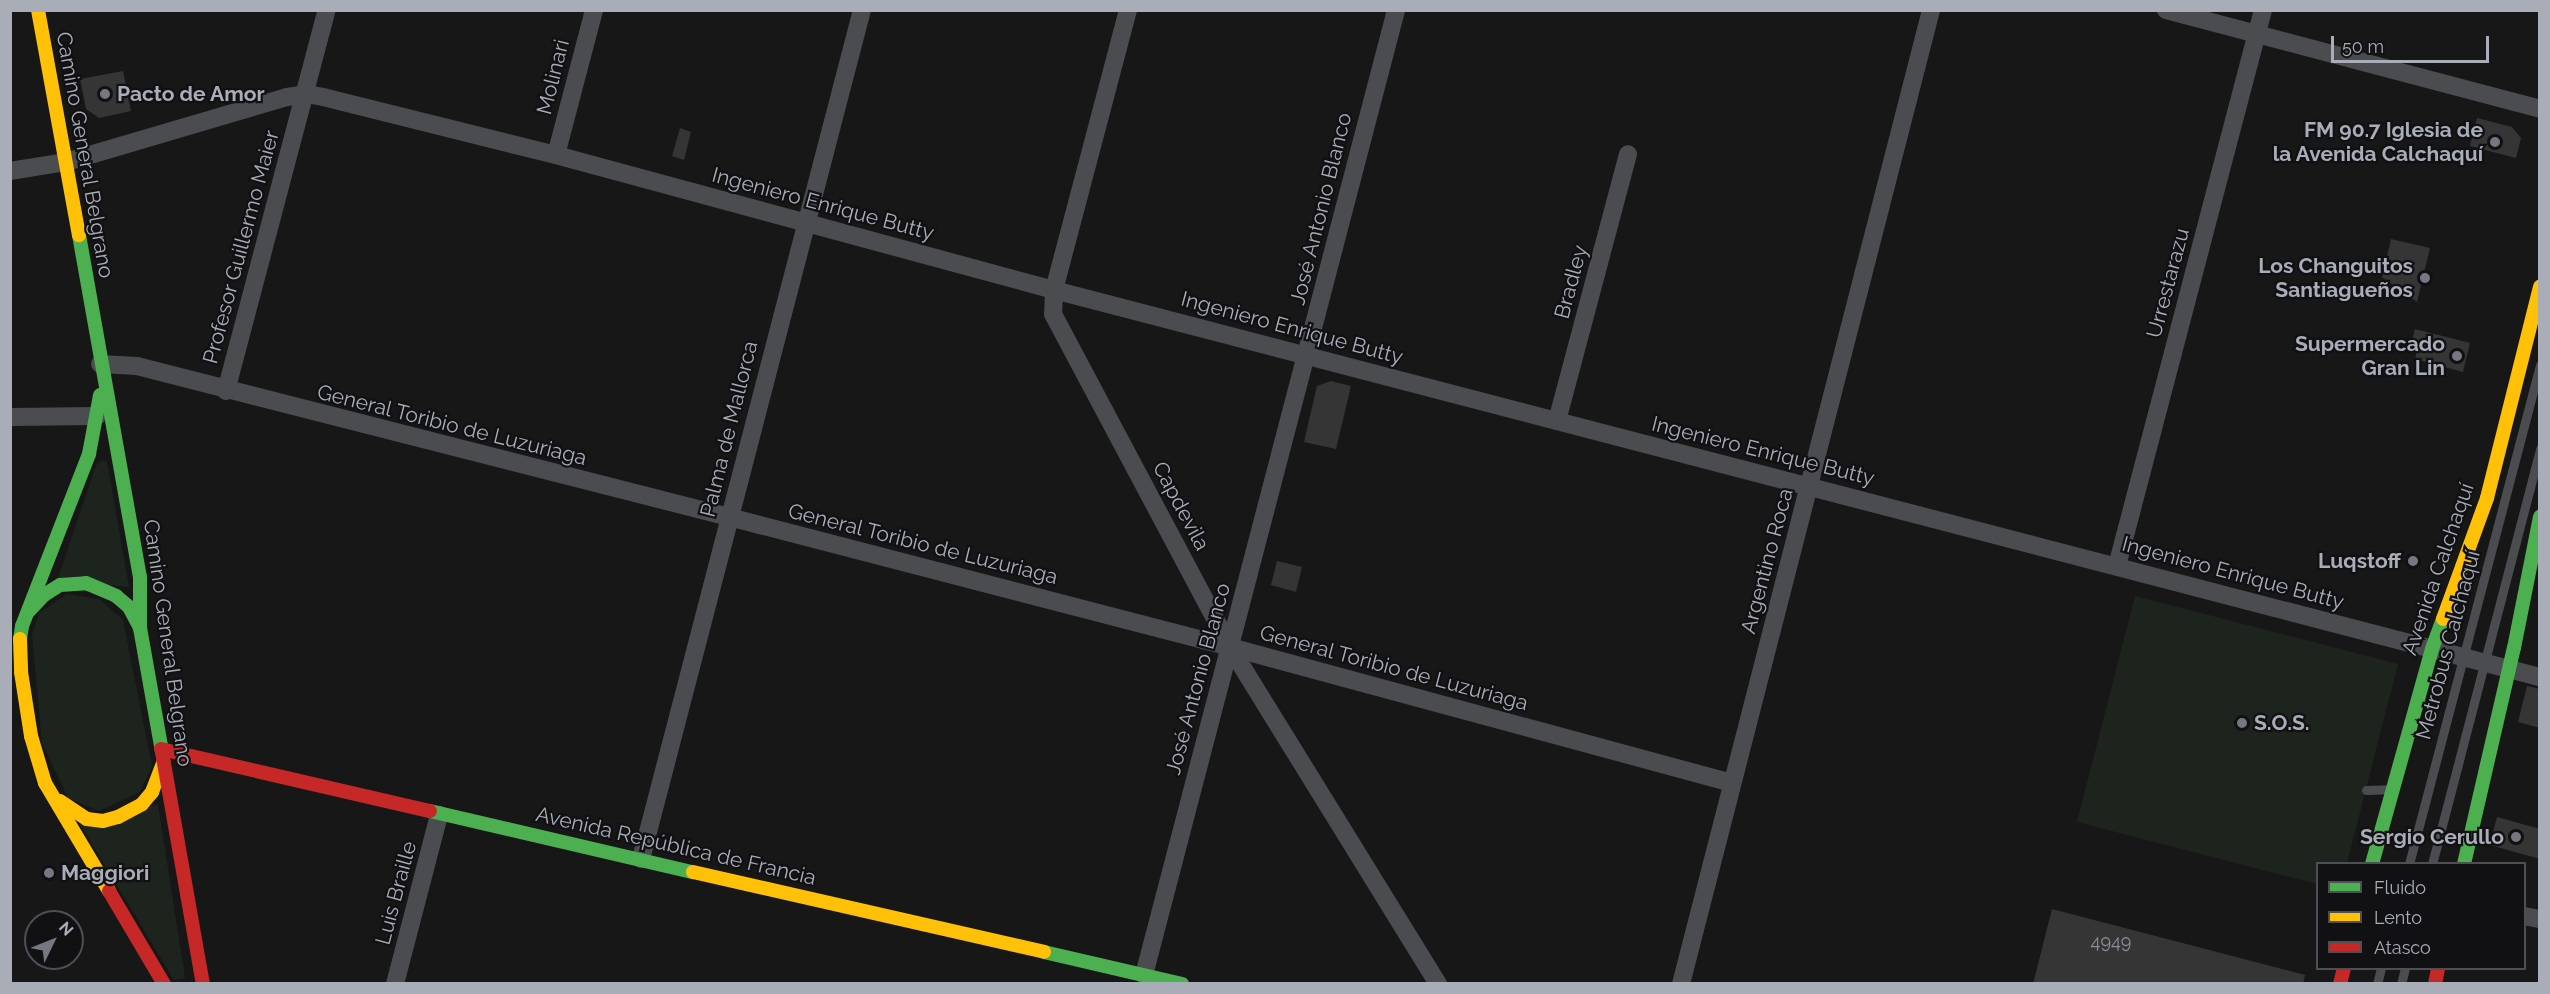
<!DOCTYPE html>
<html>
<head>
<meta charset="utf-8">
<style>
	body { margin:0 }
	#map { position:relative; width:2550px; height:994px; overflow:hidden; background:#171717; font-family:Raleway,sans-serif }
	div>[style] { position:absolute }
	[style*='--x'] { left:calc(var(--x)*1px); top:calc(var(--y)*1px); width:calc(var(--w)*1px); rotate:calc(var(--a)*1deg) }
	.green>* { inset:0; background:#1d241e }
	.building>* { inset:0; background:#353536 }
	.lane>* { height:9px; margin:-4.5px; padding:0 4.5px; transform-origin:4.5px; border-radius:4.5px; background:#4b4c50 }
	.street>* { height:18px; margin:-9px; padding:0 9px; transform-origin:9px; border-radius:9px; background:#4b4c50 }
	.fast>* { height:14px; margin:-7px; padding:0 7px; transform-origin:7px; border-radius:7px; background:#4caf50 }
	.slow>* { height:14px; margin:-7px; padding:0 7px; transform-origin:7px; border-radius:7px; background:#ffc107 }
	.jam>* { height:14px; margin:-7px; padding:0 7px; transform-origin:7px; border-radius:7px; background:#c62828 }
	.dots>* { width:16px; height:16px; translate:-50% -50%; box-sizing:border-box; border:3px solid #111113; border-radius:50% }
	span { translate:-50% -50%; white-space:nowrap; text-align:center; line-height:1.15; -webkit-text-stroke:4.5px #111113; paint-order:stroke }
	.number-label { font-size:18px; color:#8b8f98 }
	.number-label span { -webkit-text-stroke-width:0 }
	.street-label { font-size:21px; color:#a8adb8 }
	.poi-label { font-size:21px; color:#a8adb8; font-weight:700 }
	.left { translate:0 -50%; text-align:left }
	.right { translate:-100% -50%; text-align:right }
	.frame { position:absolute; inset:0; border:12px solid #a8adb8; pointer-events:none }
	.legend { position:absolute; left:2316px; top:862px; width:210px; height:108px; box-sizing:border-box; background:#111113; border:2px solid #4d4f55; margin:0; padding:8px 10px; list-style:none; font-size:18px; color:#a8adb8 }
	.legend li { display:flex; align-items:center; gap:12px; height:30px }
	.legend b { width:30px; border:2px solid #4d4f55 }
	.north { position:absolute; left:24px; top:910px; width:60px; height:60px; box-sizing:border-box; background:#111113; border:2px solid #4d4f55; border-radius:50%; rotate:47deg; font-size:16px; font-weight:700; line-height:24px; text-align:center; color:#a8adb8 }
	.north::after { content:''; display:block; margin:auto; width:21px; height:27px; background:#757880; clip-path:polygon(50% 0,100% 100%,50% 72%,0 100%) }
	.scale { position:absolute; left:2331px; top:36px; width:158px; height:27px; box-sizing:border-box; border:3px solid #a8adb8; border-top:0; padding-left:8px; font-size:18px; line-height:21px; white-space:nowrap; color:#a8adb8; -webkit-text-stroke:4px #111113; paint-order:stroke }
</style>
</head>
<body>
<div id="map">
	<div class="green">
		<div style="clip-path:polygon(102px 460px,107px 462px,129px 587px,57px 581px,96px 466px)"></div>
		<div style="clip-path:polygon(67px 594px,99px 599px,123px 620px,152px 766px,140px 792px,99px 811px,68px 798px,42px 743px,32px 635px,39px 613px)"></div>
		<div style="clip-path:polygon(2135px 596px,2398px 664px,2347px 863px,2318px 864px,2317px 884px,2077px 822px)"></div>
		<div style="clip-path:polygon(158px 804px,185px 978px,174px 980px,80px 824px)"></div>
	</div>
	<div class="building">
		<div style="clip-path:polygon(123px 71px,131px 111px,99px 118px,86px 109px,80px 79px)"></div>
		<div style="clip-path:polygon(2477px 118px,2512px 127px,2521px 138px,2516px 158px,2470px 146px)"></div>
		<div style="clip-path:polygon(680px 128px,691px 132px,684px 160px,672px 156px)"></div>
		<div style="clip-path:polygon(2391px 239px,2430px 248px,2417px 302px,2382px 277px)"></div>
		<div style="clip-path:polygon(2415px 329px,2470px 343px,2463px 372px,2415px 359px,2417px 351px,2410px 349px)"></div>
		<div style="clip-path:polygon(1331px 381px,1351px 386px,1336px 449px,1304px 442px,1317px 386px)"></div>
		<div style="clip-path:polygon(1277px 561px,1302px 567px,1296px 592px,1271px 585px)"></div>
		<div style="clip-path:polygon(2527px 686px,2540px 689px,2540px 728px,2518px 722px)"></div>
		<div style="clip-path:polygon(2497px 817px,2540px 829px,2540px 859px,2490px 845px)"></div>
		<div style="clip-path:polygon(2052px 909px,2305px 975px,2303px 984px,2033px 984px)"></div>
	</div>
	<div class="lane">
		<div style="--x:2366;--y:790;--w:24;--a:-2"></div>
		<div style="--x:2409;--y:864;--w:516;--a:-75.29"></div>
		<div style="--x:2432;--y:864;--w:430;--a:-75.4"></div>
		<div style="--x:2377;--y:984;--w:16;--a:-76"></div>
		<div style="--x:2401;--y:984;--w:16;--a:-76"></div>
	</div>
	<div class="street">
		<div style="--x:1128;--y:10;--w:290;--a:104.8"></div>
		<div style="--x:1054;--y:290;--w:24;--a:92"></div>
		<div style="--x:1053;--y:314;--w:377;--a:62"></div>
		<div style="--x:1230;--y:647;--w:396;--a:58.3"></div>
		<div style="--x:2166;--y:10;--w:387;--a:14.8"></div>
		<div style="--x:556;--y:155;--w:150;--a:-75.3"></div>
		<div style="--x:10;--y:171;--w:57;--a:-9.1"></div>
		<div style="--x:66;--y:162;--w:230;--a:-16.4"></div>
		<div style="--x:287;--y:97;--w:19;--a:-9"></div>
		<div style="--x:306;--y:94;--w:17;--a:10"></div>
		<div style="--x:323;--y:97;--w:240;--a:14"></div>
		<div style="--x:556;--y:155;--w:516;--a:15.17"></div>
		<div style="--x:1054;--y:290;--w:1536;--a:14.6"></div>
		<div style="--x:100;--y:364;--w:37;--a:3"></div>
		<div style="--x:137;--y:366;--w:611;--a:14.31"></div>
		<div style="--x:729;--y:517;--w:518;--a:14.55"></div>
		<div style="--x:1230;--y:647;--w:520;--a:15.16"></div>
		<div style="--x:226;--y:391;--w:394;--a:-75.2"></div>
		<div style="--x:10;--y:417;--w:87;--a:-0.7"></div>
		<div style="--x:1557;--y:421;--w:276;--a:-75.1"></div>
		<div style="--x:2117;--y:566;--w:575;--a:-75.29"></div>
		<div style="--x:641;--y:859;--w:877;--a:-75.41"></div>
		<div style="--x:2524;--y:916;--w:16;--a:11"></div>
		<div style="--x:1144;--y:975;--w:997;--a:-75.36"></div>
		<div style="--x:395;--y:984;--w:175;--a:-75.4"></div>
		<div style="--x:1681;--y:984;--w:1006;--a:-75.6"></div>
	</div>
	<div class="fast">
		<div style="--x:79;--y:235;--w:347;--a:79.9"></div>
		<div style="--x:140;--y:577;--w:51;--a:90"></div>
		<div style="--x:140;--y:628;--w:126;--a:79.9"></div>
		<div style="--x:29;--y:611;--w:22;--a:-47"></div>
		<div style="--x:44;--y:595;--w:19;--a:-32"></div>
		<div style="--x:60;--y:585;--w:26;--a:-4"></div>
		<div style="--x:86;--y:583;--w:33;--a:23"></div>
		<div style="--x:116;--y:596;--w:17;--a:40"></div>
		<div style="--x:129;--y:607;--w:24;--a:62"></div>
		<div style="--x:20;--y:639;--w:13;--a:-81"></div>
		<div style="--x:22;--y:626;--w:185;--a:-68.7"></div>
		<div style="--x:89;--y:454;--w:60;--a:-79.4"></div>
		<div style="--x:430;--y:811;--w:270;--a:13.1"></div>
		<div style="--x:2372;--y:864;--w:223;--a:-74.4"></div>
		<div style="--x:2432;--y:649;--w:32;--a:-70"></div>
		<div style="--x:2464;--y:864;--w:222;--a:-77"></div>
		<div style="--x:2514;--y:648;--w:134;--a:-78.8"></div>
		<div style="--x:1044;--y:952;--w:142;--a:13.1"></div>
	</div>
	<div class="slow">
		<div style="--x:38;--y:10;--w:229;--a:79.7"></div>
		<div style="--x:2443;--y:619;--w:129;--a:-70"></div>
		<div style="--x:2487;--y:498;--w:218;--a:-75.9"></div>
		<div style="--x:20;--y:639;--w:33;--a:88"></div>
		<div style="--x:21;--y:672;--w:65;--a:81.1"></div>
		<div style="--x:31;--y:736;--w:49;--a:73.4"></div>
		<div style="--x:45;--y:783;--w:126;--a:59.3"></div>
		<div style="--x:60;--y:801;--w:32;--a:34"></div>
		<div style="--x:87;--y:819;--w:16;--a:7"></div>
		<div style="--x:103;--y:821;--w:16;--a:-15"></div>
		<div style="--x:118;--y:817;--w:27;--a:-28"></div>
		<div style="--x:142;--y:804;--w:16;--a:-50"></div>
		<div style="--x:152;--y:792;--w:30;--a:-69"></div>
		<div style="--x:693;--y:872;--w:360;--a:12.8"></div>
	</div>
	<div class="jam">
		<div style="--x:161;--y:749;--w:276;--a:13"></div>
		<div style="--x:162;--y:752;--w:236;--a:80"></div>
		<div style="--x:109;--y:891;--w:108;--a:59.4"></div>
		<div style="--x:2340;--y:984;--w:16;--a:-76"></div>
		<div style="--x:2435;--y:984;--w:16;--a:-79"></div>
	</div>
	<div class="dots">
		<div style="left:105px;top:94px;background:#757880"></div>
		<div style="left:2495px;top:142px;background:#757880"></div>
		<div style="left:2425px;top:278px;background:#757880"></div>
		<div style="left:2457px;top:356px;background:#757880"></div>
		<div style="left:2413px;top:561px;background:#757880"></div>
		<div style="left:2242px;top:723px;background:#757880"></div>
		<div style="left:2516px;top:837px;background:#757880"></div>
		<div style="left:49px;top:873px;background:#757880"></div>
	</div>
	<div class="number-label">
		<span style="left:2111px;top:942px">4949</span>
	</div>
	<div class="street-label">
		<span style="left:553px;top:77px;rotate:-76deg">Molinari</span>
		<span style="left:85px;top:155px;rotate:80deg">Camino General Belgrano</span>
		<span style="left:823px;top:204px;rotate:15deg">Ingeniero Enrique Butty</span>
		<span style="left:1321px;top:209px;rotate:-76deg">José Antonio Blanco</span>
		<span style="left:241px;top:247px;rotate:-75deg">Profesor Guillermo Maier</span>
		<span style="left:1571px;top:282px;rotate:-75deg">Bradley</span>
		<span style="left:2168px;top:283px;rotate:-75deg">Urrestarazu</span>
		<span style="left:1292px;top:328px;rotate:15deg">Ingeniero Enrique Butty</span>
		<span style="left:452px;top:425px;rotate:14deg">General Toribio de Luzuriaga</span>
		<span style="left:729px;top:429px;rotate:-76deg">Palma de Mallorca</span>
		<span style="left:1763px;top:451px;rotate:14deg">Ingeniero Enrique Butty</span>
		<span style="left:1181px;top:506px;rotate:62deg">Capdevila</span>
		<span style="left:923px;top:544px;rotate:14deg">General Toribio de Luzuriaga</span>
		<span style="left:1767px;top:561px;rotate:-75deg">Argentino Roca</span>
		<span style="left:2438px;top:569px;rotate:-71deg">Avenida Calchaquí</span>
		<span style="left:2233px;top:573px;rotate:15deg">Ingeniero Enrique Butty</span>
		<span style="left:168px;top:643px;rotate:82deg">Camino General Belgrano</span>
		<span style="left:2448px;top:645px;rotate:-75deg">Metrobus Calchaquí</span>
		<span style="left:1394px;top:668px;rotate:15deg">General Toribio de Luzuriaga</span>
		<span style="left:1198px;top:679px;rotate:-75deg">José Antonio Blanco</span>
		<span style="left:676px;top:846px;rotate:13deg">Avenida República de Francia</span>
		<span style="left:396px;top:893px;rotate:-75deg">Luis Braille</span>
	</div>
	<div class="poi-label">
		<span class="left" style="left:117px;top:94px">Pacto de Amor</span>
		<span class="right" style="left:2483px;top:142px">FM 90.7 Iglesia de<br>la Avenida Calchaquí</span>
		<span class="right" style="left:2413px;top:278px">Los Changuitos<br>Santiagueños</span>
		<span class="right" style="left:2445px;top:356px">Supermercado<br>Gran Lin</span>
		<span class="right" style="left:2401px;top:561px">Luqstoff</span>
		<span class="left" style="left:2254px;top:723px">S.O.S.</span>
		<span class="right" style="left:2504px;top:837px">Sergio Cerullo</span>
		<span class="left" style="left:61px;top:873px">Maggiori</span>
	</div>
	<div class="frame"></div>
	<ul class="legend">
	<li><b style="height:8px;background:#4caf50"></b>Fluido</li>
	<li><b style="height:8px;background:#ffc107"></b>Lento</li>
	<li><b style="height:8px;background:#c62828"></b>Atasco</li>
	</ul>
	<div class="north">N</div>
	<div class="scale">50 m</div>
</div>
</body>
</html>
